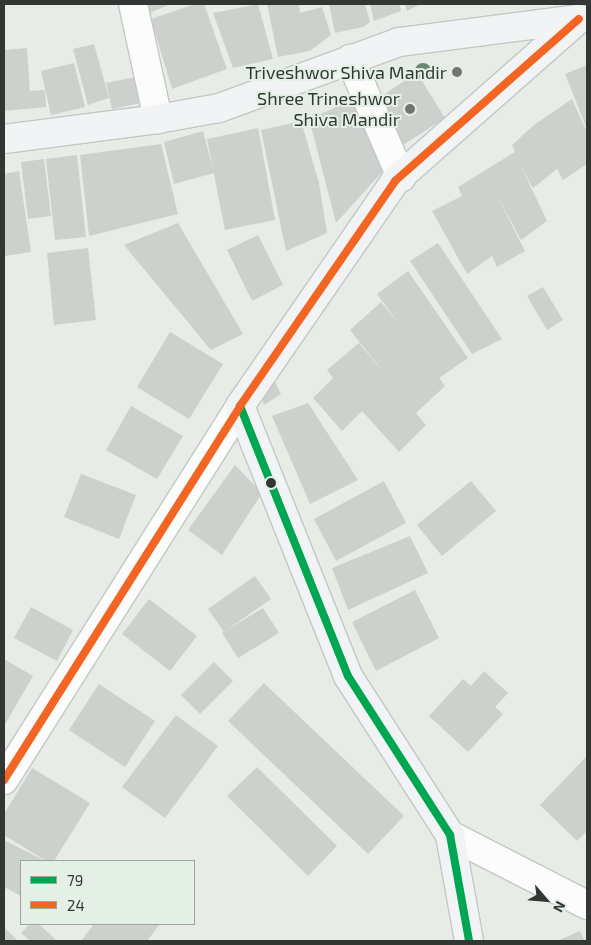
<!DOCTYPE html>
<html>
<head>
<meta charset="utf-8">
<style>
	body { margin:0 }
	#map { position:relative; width:591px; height:945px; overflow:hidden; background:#e7ece7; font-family:"Exo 2",sans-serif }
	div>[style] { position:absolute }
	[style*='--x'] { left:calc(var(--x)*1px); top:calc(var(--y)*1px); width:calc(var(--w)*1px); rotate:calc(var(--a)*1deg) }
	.building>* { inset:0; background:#cdd1cd }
	.roads { filter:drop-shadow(1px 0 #c4c8c4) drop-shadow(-1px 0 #c4c8c4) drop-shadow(0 1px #c4c8c4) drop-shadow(0 -1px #c4c8c4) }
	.minor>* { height:28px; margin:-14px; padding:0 14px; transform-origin:14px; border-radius:14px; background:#fbfcfb }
	.secondary>* { height:28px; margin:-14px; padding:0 14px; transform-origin:14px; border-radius:14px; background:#f1f3f5 }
	.bus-1>* { height:8px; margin:-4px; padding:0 4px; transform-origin:4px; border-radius:4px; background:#00a651 }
	.bus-2>* { height:8px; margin:-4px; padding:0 4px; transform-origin:4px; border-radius:4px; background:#f26522 }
	.trees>* { width:16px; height:16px; margin:-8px; border-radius:50%; background:#6c8774 }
	.dots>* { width:14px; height:14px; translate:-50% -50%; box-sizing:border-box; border:2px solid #e4efe6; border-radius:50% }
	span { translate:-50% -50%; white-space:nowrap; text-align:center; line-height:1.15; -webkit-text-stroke:4px #e4efe6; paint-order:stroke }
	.poi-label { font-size:18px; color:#333734 }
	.right { translate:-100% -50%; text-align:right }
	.frame { position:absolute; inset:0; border:5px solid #333734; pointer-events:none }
	.legend { position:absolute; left:20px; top:860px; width:175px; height:65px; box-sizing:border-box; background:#e4efe6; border:1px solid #9da59f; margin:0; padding:6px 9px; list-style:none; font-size:15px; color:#333734 }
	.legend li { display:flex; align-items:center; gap:10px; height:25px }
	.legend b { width:25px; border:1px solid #9da59f }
	.north { position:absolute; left:521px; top:875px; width:50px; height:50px; -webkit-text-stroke:4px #e4efe6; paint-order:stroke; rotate:117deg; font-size:14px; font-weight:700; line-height:20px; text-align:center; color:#333734 }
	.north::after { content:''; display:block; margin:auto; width:18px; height:22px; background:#333734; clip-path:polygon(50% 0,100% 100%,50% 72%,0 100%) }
</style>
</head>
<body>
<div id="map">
	<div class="building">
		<div style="clip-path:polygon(142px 4px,171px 4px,147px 14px)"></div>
		<div style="clip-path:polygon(195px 4px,204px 4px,227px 69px,172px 89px,151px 19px)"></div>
		<div style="clip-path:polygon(258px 4px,273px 59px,233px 68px,213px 13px)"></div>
		<div style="clip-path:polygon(267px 4px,299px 4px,300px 13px,322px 7px,331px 35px,310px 51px,278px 57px)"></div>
		<div style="clip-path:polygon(329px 4px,365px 4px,370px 22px,363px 27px,335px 33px)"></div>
		<div style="clip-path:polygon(370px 4px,399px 4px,401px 11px,374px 21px)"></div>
		<div style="clip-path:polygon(405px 4px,421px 4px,407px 11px)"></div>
		<div style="clip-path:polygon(94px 44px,109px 98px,88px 105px,73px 49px)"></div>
		<div style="clip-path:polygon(27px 48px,30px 91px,45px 90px,46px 107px,4px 111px,4px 50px)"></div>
		<div style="clip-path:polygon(74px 63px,85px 107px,51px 115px,41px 71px)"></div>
		<div style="clip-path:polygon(587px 65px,587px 129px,565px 74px)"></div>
		<div style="clip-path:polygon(417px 73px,445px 118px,403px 145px,375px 100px)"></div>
		<div style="clip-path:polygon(140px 76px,146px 102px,112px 109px,106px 83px)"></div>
		<div style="clip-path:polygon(356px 98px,384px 170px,336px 223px,309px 119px)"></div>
		<div style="clip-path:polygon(572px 99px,587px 132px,587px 164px,563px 180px,557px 169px,533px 188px,521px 166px,547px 221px,521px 240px,494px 190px,525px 251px,497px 267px,492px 256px,467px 274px,432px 211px,462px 196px,458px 187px,515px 152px,512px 145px,534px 125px)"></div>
		<div style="clip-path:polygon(301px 121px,319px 183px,327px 233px,286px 251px,261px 130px)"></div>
		<div style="clip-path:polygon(258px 128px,275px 220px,225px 230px,207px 139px)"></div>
		<div style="clip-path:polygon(203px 131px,214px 173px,174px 184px,164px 142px)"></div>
		<div style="clip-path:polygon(161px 144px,178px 214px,89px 236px,80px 155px)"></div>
		<div style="clip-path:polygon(77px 155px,86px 237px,55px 240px,46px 159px)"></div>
		<div style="clip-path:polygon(44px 159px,51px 216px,28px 219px,21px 162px)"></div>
		<div style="clip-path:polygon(19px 171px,31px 252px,5px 256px,4px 174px)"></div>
		<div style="clip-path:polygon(178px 223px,243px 334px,211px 350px,124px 245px)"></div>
		<div style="clip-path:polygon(258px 235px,283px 285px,252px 301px,227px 250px)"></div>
		<div style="clip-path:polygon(438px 243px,502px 339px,472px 354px,410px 261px)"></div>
		<div style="clip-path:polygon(88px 248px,96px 320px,54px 325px,47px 253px)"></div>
		<div style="clip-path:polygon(408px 271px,468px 358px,439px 378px,445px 386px,416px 413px,426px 425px,399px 452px,362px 411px,342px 431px,313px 398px,333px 378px,327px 370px,359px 343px,389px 379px,350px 330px,381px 302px,399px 324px,377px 294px)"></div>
		<div style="clip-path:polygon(543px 287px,563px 320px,547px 330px,527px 296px)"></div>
		<div style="clip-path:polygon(170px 332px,223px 364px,189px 419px,137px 387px)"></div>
		<div style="clip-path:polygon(273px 378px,281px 394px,264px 405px,260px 389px)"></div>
		<div style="clip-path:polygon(308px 403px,358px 480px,310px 504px,272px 416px)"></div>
		<div style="clip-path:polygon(131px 406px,183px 436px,157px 479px,106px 450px)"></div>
		<div style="clip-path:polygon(235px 465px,262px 493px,222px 555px,188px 530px)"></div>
		<div style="clip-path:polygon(81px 474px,136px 495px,119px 539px,64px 517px)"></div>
		<div style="clip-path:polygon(384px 481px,406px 523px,336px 561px,314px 519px)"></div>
		<div style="clip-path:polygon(471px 481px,496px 511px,442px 556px,417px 525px)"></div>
		<div style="clip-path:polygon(410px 536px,428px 573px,348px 610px,332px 568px)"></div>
		<div style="clip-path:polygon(255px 576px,271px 599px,224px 632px,208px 609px)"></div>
		<div style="clip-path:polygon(415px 590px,439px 638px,376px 671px,352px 622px)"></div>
		<div style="clip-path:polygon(149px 599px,197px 636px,170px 671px,122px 634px)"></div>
		<div style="clip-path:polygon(31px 607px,73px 630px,57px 661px,14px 638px)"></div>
		<div style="clip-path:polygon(263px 608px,279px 633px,238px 658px,222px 633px)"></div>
		<div style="clip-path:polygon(4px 659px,33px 676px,4px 726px)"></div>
		<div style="clip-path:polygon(214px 662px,233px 681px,200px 714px,181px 695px)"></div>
		<div style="clip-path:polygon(484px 671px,508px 693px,495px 707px,503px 714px,468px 752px,429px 716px,463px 679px,471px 686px)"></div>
		<div style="clip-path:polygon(264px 683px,404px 816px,368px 854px,228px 721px)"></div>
		<div style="clip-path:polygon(99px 684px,155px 721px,125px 767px,69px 730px)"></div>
		<div style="clip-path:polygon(176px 715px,218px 746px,165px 818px,122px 787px)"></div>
		<div style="clip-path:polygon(587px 756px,587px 831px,577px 841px,540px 805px)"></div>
		<div style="clip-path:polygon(257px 767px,337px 846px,308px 876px,227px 796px)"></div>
		<div style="clip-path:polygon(32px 768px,90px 803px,54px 861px,46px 861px,4px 835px,4px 814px)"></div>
		<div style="clip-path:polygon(4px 840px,45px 861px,21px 861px,21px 896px,4px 887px)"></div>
		<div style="clip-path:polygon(30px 924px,39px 924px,57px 941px,30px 941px,21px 933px)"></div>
		<div style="clip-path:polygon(94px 924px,160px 924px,147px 941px,81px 941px)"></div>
		<div style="clip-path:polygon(4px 927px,18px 941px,4px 941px)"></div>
		<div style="clip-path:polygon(580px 931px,585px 941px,557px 941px)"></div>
	</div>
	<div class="roads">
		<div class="minor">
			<div style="--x:133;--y:4;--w:118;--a:77.7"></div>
			<div style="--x:350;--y:59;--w:129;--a:66.6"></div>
			<div style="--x:4;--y:780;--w:442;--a:-57.7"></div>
			<div style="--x:450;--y:835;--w:154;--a:27.1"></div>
		</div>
		<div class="secondary">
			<div style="--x:4;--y:139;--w:155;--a:-7.4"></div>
			<div style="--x:158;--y:119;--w:62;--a:-10.2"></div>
			<div style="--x:219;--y:108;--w:192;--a:-20.1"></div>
			<div style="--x:399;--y:42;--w:181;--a:-7.3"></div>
			<div style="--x:469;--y:941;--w:108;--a:-100.2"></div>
			<div style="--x:450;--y:835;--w:189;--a:-122.7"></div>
			<div style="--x:348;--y:676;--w:291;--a:-111.8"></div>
			<div style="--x:240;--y:406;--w:273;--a:-55.4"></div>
			<div style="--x:395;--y:181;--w:245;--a:-41.4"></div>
		</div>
	</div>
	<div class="bus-1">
		<div style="--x:240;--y:406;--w:291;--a:68.2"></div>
		<div style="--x:348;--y:676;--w:189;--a:57.3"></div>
		<div style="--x:450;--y:835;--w:108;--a:79.8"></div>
	</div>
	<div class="bus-2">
		<div style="--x:4;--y:780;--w:442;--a:-57.7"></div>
		<div style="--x:240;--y:406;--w:273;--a:-55.4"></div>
		<div style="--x:395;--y:181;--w:245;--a:-41.4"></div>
	</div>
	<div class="trees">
		<div style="left:423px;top:71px"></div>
	</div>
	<div class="dots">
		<div style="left:457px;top:72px;background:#727673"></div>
		<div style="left:410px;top:109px;background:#727673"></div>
		<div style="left:271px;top:483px;background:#333734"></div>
	</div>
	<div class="poi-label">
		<span class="right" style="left:447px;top:72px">Triveshwor Shiva Mandir</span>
		<span class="right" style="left:400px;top:109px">Shree Trineshwor<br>Shiva Mandir</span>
	</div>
	<div class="frame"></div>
	<ul class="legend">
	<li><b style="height:6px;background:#00a651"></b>79</li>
	<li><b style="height:6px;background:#f26522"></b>24</li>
	</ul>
	<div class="north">N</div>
</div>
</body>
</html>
